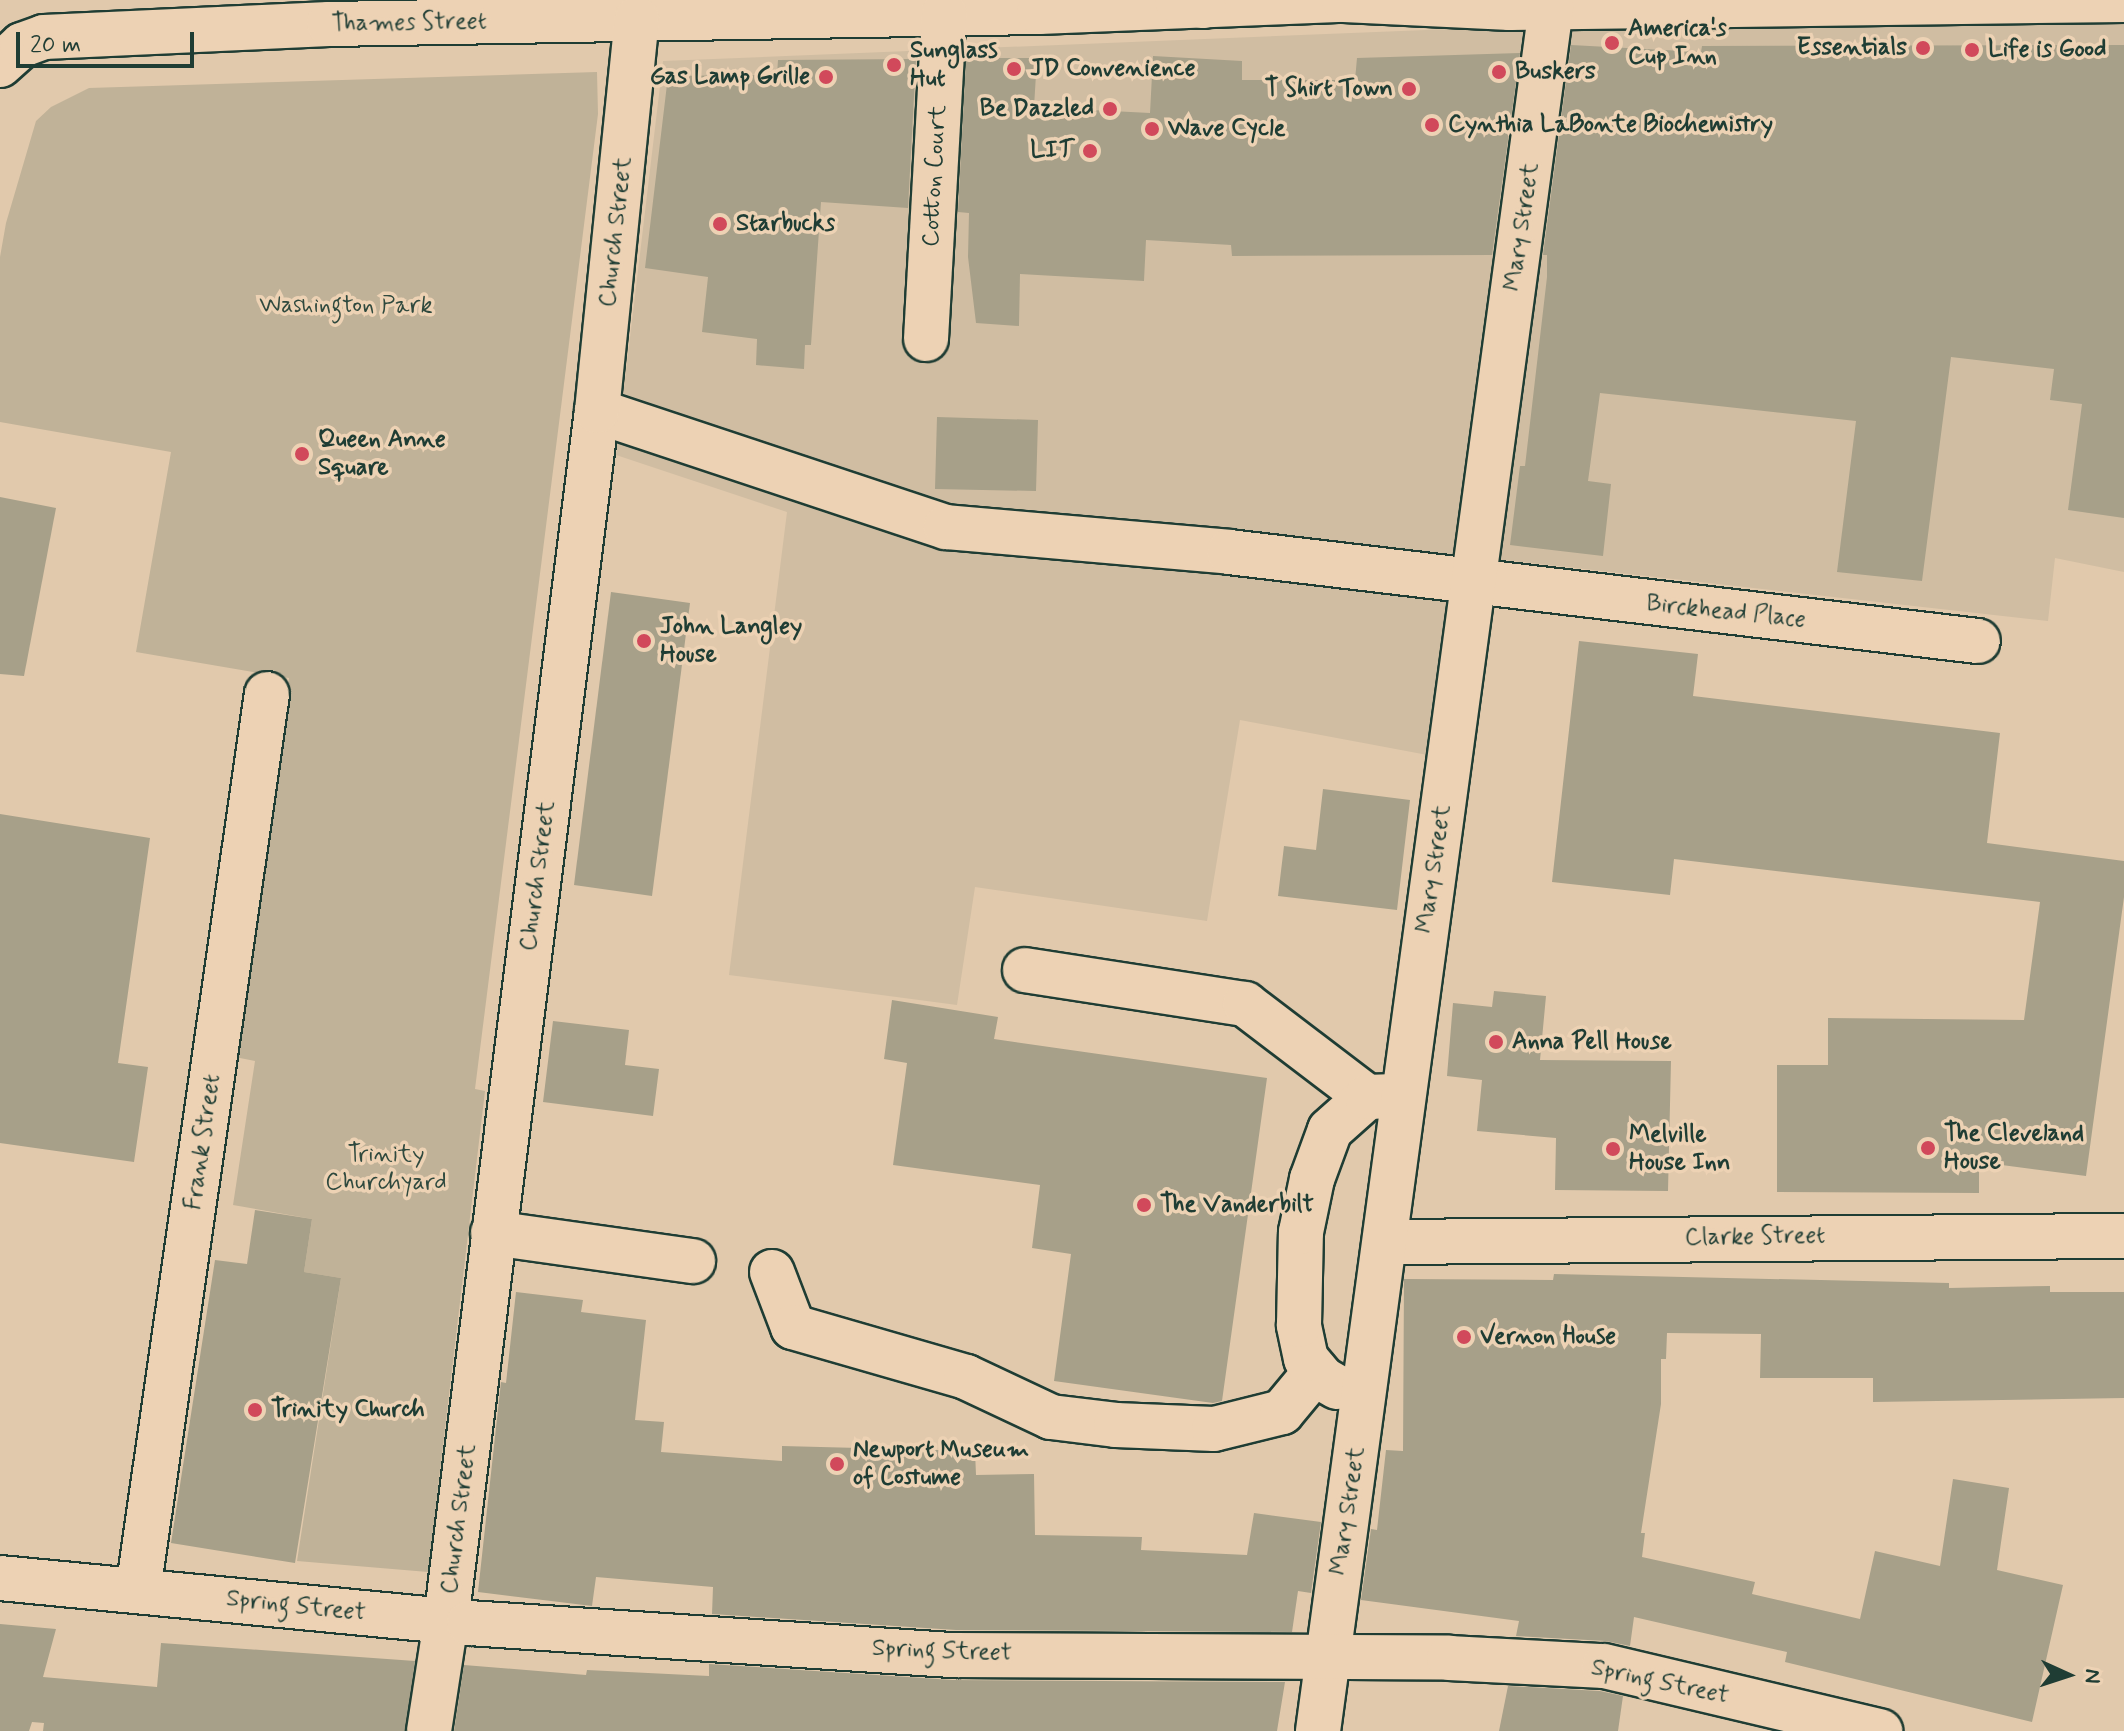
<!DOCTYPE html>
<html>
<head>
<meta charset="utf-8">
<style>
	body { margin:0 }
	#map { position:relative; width:2124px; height:1731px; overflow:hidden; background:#e1c9ac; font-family:Mynerve,sans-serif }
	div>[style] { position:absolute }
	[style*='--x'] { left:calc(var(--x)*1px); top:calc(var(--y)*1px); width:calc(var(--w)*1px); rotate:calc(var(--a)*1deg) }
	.built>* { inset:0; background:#d0bda2 }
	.green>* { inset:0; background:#c0b298 }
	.building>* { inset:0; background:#a7a089 }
	.roads { filter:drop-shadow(2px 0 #1f3d34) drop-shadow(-2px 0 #1f3d34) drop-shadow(0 2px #1f3d34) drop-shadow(0 -2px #1f3d34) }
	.minor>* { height:44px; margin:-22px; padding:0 22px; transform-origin:22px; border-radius:22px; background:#edd2b4 }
	.major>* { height:44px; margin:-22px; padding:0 22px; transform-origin:22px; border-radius:22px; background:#edd2b4 }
	.dots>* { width:22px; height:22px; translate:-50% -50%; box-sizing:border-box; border:4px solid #edd2b4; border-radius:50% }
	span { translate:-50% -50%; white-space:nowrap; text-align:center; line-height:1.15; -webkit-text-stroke:7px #edd2b4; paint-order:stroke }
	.street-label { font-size:24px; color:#1f3d34 }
	.poi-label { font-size:24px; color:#1f3d34; font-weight:700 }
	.left { translate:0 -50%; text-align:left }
	.right { translate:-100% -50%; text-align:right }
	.park-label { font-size:24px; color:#2f493e }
	.north { position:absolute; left:2028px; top:1635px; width:80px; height:80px; -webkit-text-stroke:6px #edd2b4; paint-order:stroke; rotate:93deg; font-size:22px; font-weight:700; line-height:32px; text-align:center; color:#1f3d34 }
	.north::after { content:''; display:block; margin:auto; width:28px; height:36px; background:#1f3d34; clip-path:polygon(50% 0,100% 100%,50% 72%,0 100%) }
	.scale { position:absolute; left:16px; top:32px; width:178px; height:36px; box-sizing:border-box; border:4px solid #1f3d34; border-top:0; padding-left:10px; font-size:24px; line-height:28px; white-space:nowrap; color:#1f3d34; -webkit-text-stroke:6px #edd2b4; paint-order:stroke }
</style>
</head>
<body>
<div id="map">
	<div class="built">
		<div style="clip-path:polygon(2124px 19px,2124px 572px,2055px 558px,2048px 621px,1476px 557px,1449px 759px,1240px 720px,1207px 921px,975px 887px,957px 1005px,729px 975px,787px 512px,616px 455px,663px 61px,1548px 25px)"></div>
	</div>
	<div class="green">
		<div style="clip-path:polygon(597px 72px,598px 114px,475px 1089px,485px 1091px,428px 1572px,297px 1561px,341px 1278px,304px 1272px,312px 1219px,233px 1205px,255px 1061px,235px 1057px,289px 678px,136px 652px,171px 452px,0 422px,0 257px,6px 223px,36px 121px,51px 107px,89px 88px)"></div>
	</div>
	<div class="building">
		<div style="clip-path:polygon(1571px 45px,1701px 52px,1702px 46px,2124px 45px,2124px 518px,2068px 510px,2082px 404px,2050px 400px,2054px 369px,1951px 357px,1922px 581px,1837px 572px,1856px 421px,1600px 393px,1588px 481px,1611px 484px,1603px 556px,1510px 545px,1520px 466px,1525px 466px,1547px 277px,1547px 255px,1543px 255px)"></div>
		<div style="clip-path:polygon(1520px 53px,1492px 255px,1232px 256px,1231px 245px,1146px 240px,1144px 281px,1020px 274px,1019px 326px,976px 323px,968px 257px,969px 213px,958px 212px,966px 58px,1037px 58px,1034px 107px,1150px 113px,1153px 56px,1242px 61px,1242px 80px,1355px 80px,1357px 58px)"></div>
		<div style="clip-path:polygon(916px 59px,908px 208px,821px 202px,811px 345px,805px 345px,804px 369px,756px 365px,757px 339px,702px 332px,708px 277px,645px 268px,668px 76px,777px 75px,778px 60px)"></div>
		<div style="clip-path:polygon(937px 417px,1038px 420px,1036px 491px,935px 489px)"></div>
		<div style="clip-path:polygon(0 497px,56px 508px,24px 676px,0 674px)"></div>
		<div style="clip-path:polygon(611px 592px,690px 603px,652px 896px,574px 885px)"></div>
		<div style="clip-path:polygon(1579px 641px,1698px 654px,1693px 696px,2000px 733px,1987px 843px,2124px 861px,2124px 897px,2086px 1176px,1979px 1162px,1979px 1193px,1777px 1192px,1777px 1065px,1828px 1065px,1828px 1018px,2024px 1020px,2040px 902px,1674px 859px,1670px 895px,1552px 882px)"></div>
		<div style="clip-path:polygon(1323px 789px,1410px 800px,1397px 910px,1278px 896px,1284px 846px,1316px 850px)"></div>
		<div style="clip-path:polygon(0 814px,150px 838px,118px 1063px,148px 1067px,134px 1162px,0 1143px)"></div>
		<div style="clip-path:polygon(1494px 991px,1546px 996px,1540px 1060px,1671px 1061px,1668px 1191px,1555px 1190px,1556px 1138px,1477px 1131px,1482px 1080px,1447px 1076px,1453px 1003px,1492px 1007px)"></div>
		<div style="clip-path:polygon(892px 1000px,998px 1017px,994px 1039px,1267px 1078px,1222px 1401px,1213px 1403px,1054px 1381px,1071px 1254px,1032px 1248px,1040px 1185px,893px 1165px,907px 1063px,884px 1059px)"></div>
		<div style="clip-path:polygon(553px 1021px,629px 1030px,625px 1065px,659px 1069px,653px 1116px,543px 1102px)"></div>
		<div style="clip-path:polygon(255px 1210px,312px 1219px,304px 1272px,341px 1278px,295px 1563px,171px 1543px,215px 1260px,247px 1264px)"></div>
		<div style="clip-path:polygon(1554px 1274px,1949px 1283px,1949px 1288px,2050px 1286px,2050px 1292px,2124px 1292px,2124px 1398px,1873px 1402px,1873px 1378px,1760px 1378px,1761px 1334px,1667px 1333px,1666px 1359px,1661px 1359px,1661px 1404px,1641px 1533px,1645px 1533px,1642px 1557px,1755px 1582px,1752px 1594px,1860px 1619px,1875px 1551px,1940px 1566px,1953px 1479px,2009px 1488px,1997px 1570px,2063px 1585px,2032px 1722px,1785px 1662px,1787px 1652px,1634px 1617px,1630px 1646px,1606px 1641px,1516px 1636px,1519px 1621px,1361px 1600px,1371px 1529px,1377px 1530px,1386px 1450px,1403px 1451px,1404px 1279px,1553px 1280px)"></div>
		<div style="clip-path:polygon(516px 1292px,583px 1300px,581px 1312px,646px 1320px,635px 1420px,664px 1422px,661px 1452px,782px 1461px,782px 1446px,975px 1451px,976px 1475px,1034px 1474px,1035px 1535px,1142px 1537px,1141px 1550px,1247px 1555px,1254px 1513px,1321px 1522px,1311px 1593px,1298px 1591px,1292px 1632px,956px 1630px,712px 1614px,713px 1587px,596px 1577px,592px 1606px,478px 1592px,501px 1382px,506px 1383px)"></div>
		<div style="clip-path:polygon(0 1624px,56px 1629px,43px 1677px,157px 1687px,161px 1643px,415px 1661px,405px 1731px,43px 1731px,44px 1723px,32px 1722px,29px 1731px,0 1731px)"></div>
		<div style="clip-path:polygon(709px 1664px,953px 1680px,1285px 1682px,1277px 1731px,454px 1731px,464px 1665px,586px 1675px,587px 1670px,709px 1676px)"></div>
		<div style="clip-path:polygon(1508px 1686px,1600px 1691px,1623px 1696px,1618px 1731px,1499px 1731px)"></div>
	</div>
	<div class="roads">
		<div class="minor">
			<div style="--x:0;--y:65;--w:30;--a:-42"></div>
			<div style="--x:22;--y:45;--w:23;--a:-20"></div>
			<div style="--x:44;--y:37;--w:285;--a:-2.6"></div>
			<div style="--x:329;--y:24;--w:710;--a:-0.97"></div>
			<div style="--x:1039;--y:12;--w:305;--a:-2.3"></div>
			<div style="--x:1344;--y:0;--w:166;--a:2.8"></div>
			<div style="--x:1510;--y:8;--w:614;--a:-0.75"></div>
			<div style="--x:926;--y:339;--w:327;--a:-86.8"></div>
			<div style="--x:597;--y:411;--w:368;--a:18.4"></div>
			<div style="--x:946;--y:527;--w:284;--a:5"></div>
			<div style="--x:1229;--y:552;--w:754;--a:6.78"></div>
			<div style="--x:1025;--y:970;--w:223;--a:8.8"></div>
			<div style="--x:1245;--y:1004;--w:153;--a:37.3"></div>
			<div style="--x:493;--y:1233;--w:202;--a:8"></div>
			<div style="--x:1386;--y:1242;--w:738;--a:-0.47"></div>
			<div style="--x:772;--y:1272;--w:59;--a:69.1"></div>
			<div style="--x:793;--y:1327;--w:180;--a:16.1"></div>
			<div style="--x:966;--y:1377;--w:94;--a:25.2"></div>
			<div style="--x:1051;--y:1417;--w:65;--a:7"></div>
			<div style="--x:1116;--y:1425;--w:98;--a:2.3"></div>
			<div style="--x:1214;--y:1429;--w:70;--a:-14"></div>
			<div style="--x:1282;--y:1412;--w:53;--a:-50.3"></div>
			<div style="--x:1337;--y:1387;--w:16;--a:-150"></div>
			<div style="--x:1323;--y:1379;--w:26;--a:-130"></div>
			<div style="--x:1306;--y:1359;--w:35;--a:-102"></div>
			<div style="--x:1299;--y:1325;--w:93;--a:-88.8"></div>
			<div style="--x:1301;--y:1232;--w:54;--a:-78.3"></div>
			<div style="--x:1312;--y:1179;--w:52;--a:-69.8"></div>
			<div style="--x:1330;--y:1130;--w:50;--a:-41.7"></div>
			<div style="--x:1367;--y:1097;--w:35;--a:-2"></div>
			<div style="--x:138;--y:1591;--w:906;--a:-81.82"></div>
			<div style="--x:429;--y:1731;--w:111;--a:-81.2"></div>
			<div style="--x:446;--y:1621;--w:1219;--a:-82.89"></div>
			<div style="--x:597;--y:411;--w:394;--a:-84.2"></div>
			<div style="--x:1318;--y:1731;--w:1740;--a:-82.3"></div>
		</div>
		<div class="major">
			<div style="--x:1177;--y:0;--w:27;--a:13"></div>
			<div style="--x:0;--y:1578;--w:471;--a:5.5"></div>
			<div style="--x:469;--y:1623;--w:487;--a:3.8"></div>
			<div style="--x:955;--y:1655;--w:494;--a:0.3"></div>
			<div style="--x:1449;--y:1658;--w:155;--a:3"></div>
			<div style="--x:1604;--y:1666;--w:284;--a:13.3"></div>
		</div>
	</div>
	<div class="dots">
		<div style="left:1612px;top:43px;background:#d1495b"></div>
		<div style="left:1923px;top:48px;background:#d1495b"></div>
		<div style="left:1972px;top:50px;background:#d1495b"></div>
		<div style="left:894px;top:65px;background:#d1495b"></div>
		<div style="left:1014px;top:69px;background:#d1495b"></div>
		<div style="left:1499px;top:72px;background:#d1495b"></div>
		<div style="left:826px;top:77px;background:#d1495b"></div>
		<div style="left:1409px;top:89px;background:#d1495b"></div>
		<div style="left:1110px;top:109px;background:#d1495b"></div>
		<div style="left:1432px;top:125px;background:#d1495b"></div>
		<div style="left:1152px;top:129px;background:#d1495b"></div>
		<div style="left:1090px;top:151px;background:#d1495b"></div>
		<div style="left:720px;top:224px;background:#d1495b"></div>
		<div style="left:302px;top:454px;background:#d1495b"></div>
		<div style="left:644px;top:641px;background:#d1495b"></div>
		<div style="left:1496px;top:1042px;background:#d1495b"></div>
		<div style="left:1928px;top:1148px;background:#d1495b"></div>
		<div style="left:1613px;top:1149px;background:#d1495b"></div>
		<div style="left:1144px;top:1205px;background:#d1495b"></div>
		<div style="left:1464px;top:1337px;background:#d1495b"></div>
		<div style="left:255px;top:1410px;background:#d1495b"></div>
		<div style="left:837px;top:1464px;background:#d1495b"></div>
	</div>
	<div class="street-label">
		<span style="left:409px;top:23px;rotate:-1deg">Thames Street</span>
		<span style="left:935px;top:176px;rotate:-87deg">Cotton Court</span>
		<span style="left:1522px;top:227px;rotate:-82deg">Mary Street</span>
		<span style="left:616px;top:232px;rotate:-84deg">Church Street</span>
		<span style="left:1726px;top:612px;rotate:6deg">Birckhead Place</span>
		<span style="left:1434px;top:869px;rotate:-82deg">Mary Street</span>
		<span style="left:538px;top:876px;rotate:-83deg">Church Street</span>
		<span style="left:203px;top:1142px;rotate:-82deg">Frank Street</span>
		<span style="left:1755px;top:1237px;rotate:-1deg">Clarke Street</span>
		<span style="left:1348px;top:1511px;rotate:-82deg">Mary Street</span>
		<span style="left:459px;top:1519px;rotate:-83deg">Church Street</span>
		<span style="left:296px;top:1606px;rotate:6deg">Spring Street</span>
		<span style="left:942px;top:1651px;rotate:2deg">Spring Street</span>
		<span style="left:1660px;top:1682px;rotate:12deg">Spring Street</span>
	</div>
	<div class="poi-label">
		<span class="left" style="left:1628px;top:43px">America's<br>Cup Inn</span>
		<span class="right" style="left:1907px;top:48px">Essentials</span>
		<span class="left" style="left:1988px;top:50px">Life is Good</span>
		<span class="left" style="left:910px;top:65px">Sunglass<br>Hut</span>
		<span class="left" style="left:1030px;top:69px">JD Convenience</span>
		<span class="left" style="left:1515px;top:72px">Buskers</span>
		<span class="right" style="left:810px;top:77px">Gas Lamp Grille</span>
		<span class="right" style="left:1393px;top:89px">T Shirt Town</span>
		<span class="right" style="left:1094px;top:109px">Be Dazzled</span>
		<span class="left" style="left:1448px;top:125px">Cynthia LaBonte Biochemistry</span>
		<span class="left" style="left:1168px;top:129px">Wave Cycle</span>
		<span class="right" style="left:1074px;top:151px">LIT</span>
		<span class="left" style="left:736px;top:224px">Starbucks</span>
		<span class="left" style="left:318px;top:454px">Queen Anne<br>Square</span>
		<span class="left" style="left:660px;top:641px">John Langley<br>House</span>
		<span class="left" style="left:1512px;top:1042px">Anna Pell House</span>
		<span class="left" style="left:1944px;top:1148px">The Cleveland<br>House</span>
		<span class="left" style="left:1629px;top:1149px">Melville<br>House Inn</span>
		<span class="left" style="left:1160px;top:1205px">The Vanderbilt</span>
		<span class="left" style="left:1480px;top:1337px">Vernon House</span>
		<span class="left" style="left:271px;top:1410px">Trinity Church</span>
		<span class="left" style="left:853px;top:1464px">Newport Museum<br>of Costume</span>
	</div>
	<div class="park-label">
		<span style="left:346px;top:306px">Washington Park</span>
		<span style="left:386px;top:1169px">Trinity<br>Churchyard</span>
	</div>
	<div class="north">N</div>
	<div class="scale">20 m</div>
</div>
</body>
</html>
